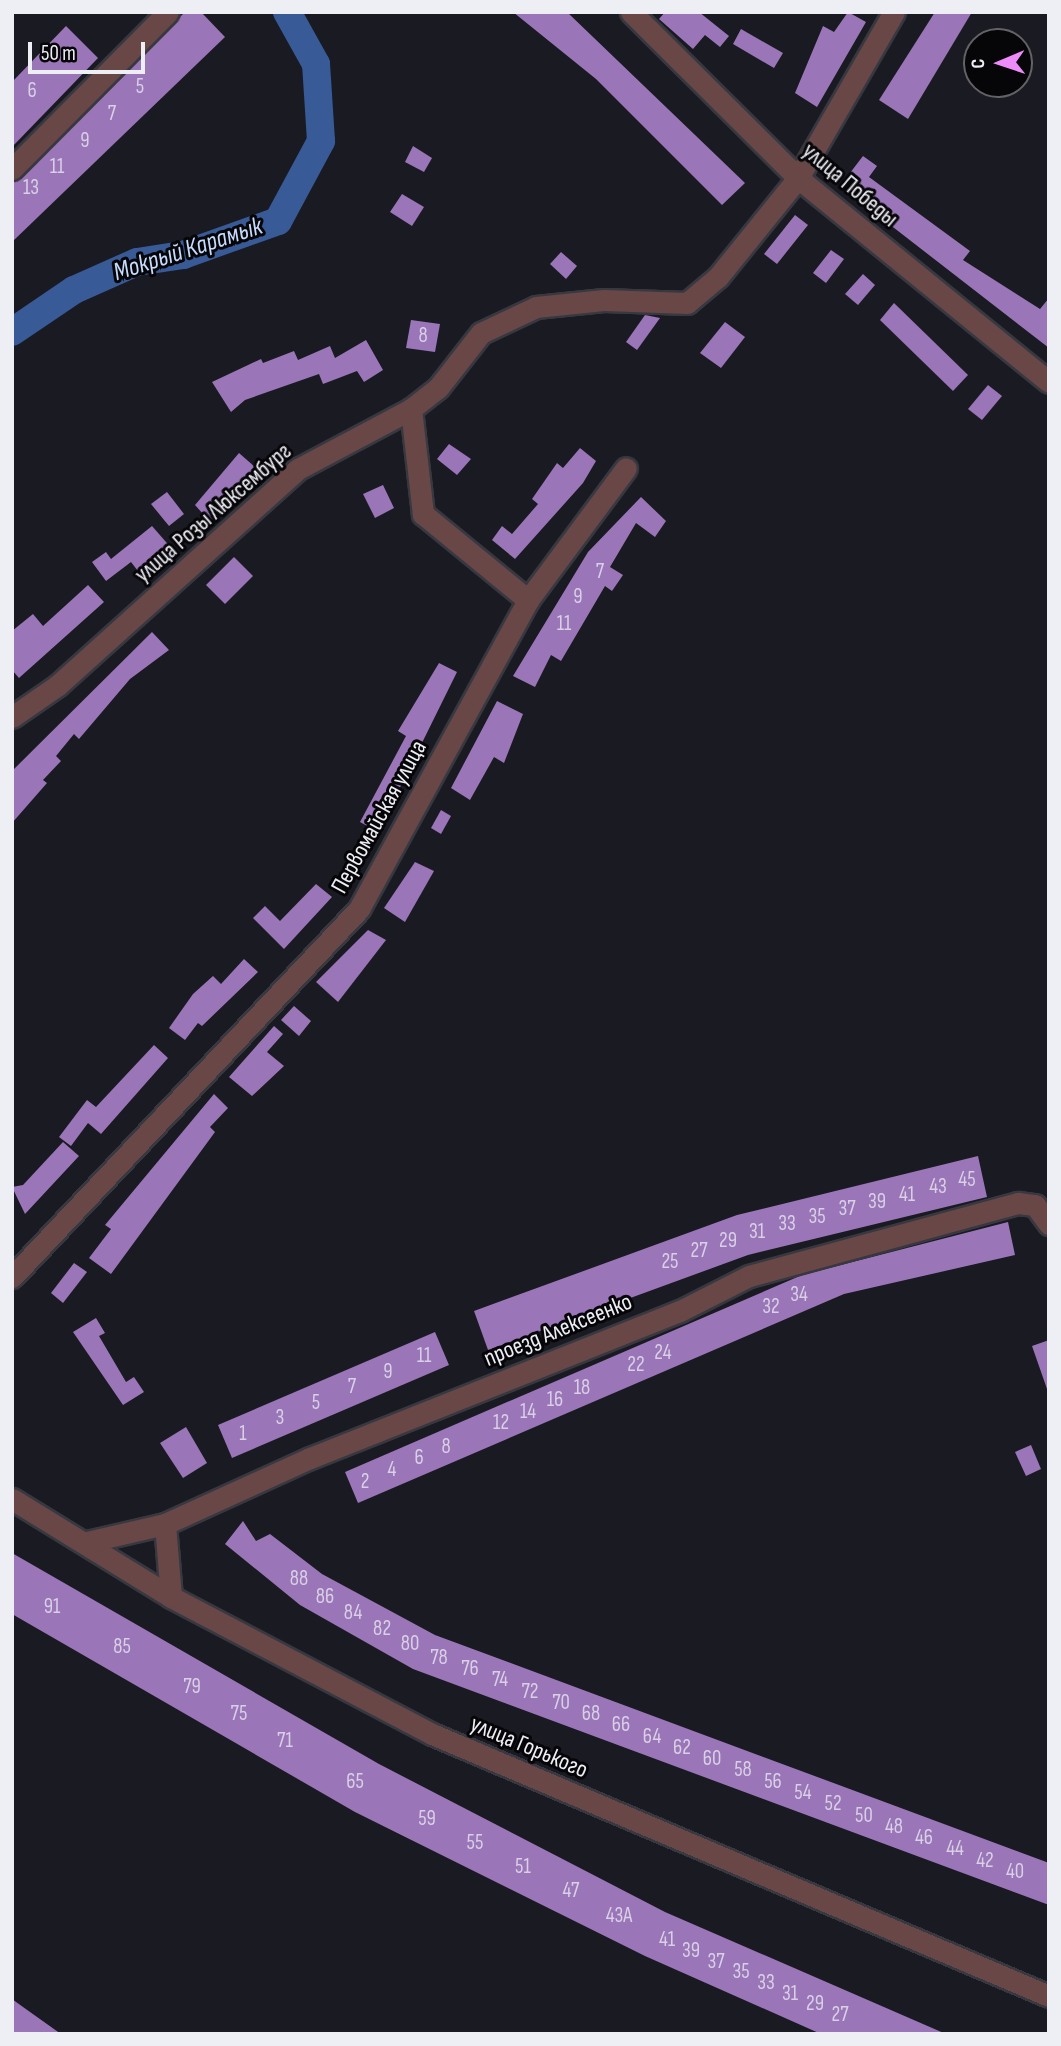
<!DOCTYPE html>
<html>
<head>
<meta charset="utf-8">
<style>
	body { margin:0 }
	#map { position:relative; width:1061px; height:2046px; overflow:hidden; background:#1a1a23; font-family:"Sofia Sans Condensed",sans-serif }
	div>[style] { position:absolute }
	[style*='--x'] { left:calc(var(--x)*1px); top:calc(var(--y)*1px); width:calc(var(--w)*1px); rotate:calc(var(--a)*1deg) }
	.river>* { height:28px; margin:-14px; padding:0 14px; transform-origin:14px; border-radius:14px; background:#385a96 }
	.building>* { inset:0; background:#9a75b7 }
	.roads { filter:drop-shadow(2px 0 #383840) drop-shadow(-2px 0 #383840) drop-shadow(0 2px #383840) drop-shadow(0 -2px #383840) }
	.minor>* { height:21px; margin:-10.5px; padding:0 10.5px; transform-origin:10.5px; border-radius:10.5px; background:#694747 }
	span { translate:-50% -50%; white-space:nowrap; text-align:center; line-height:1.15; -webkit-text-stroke:6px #060609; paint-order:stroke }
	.number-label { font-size:21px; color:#d9d0e6 }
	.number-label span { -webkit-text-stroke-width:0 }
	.street-label { font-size:24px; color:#eeeef5 }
	.water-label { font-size:26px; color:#c6dbfe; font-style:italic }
	.frame { position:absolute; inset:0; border:14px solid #eeeef5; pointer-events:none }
	.north { position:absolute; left:963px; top:28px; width:70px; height:70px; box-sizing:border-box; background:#060609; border:2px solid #636367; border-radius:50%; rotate:268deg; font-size:19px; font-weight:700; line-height:28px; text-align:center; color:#eeeef5 }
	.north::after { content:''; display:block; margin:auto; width:24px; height:32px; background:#ed8cf9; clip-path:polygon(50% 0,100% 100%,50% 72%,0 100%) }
	.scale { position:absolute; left:28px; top:42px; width:117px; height:32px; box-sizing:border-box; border:4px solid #eeeef5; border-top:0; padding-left:9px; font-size:21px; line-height:24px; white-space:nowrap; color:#eeeef5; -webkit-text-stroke:5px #060609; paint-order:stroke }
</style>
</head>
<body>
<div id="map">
	<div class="river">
		<div style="--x:12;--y:332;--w:75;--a:-34.1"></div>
		<div style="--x:74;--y:290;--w:69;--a:-24"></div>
		<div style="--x:137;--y:262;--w:47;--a:-8.7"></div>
		<div style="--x:183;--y:255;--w:101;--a:-19.7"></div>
		<div style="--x:278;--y:221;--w:91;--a:-61.7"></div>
		<div style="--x:321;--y:141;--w:77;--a:-93.7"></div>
		<div style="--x:316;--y:64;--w:60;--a:-119.1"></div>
	</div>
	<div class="building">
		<div style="clip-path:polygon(185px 12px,201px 12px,225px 37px,12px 242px,12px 182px)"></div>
		<div style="clip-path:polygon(513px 12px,567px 12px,745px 183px,722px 205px,596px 79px)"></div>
		<div style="clip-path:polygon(665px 12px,699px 12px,729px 36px,720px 47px,705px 35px,693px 49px,659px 19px)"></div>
		<div style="clip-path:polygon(848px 12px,866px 22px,817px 107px,795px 93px,823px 26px,834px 32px)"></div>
		<div style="clip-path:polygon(935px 12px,972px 12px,908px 119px,879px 100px)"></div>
		<div style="clip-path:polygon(66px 26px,98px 58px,12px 147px,12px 82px)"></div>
		<div style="clip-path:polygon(741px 29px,783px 53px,774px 68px,733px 44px)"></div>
		<div style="clip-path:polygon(413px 146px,432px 158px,424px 172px,405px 162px)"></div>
		<div style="clip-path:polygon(863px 156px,877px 166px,869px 177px,970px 251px,963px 260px,1040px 309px,1049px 298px,1049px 348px,840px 186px)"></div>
		<div style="clip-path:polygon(402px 194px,424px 207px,412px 226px,390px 212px)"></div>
		<div style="clip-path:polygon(795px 215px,808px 225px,777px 264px,764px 254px)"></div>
		<div style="clip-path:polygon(831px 250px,844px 259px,826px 283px,813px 273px)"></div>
		<div style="clip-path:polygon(561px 252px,577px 266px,566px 279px,550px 264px)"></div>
		<div style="clip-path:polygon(863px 274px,875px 285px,858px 305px,845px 294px)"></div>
		<div style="clip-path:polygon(894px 303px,968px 375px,953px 391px,880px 320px)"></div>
		<div style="clip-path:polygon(645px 315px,660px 318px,637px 350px,626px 342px)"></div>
		<div style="clip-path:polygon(411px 320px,440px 324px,435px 352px,406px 348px)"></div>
		<div style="clip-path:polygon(725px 322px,745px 337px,721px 368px,700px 353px)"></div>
		<div style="clip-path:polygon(366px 340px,383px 370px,364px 382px,357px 371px,323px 384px,319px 374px,245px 400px,231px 412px,212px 382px,261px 359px,263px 363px,294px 351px,298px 360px,330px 346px,335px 358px)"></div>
		<div style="clip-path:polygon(988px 385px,1002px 396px,982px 420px,968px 409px)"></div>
		<div style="clip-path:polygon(449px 444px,471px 459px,457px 475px,437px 459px)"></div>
		<div style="clip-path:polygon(580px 448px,596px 461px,583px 483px,515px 559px,492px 540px,502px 526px,512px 534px,538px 504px,532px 499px,557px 463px,563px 468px)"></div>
		<div style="clip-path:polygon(239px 453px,255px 467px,212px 524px,195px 505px)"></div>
		<div style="clip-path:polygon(383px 485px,394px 508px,375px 518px,363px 494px)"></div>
		<div style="clip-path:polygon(167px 492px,184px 514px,169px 526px,151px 504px)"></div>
		<div style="clip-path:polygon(641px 497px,666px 521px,655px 537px,636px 523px,610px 567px,623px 575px,612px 591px,605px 586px,561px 661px,551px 655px,535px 687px,513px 676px,588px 552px)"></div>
		<div style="clip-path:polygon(152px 526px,173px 550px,141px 575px,131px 562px,106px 581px,92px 562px,106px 552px,111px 559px)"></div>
		<div style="clip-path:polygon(234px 557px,253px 576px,225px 604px,206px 585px)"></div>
		<div style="clip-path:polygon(88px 585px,104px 602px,19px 678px,12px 670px,12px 631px,33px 614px,43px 626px)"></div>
		<div style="clip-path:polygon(152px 632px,169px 650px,130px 679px,79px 739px,74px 734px,56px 756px,61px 761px,43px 780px,47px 783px,12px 823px,12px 771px)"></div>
		<div style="clip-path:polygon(439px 663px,457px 672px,378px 832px,360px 822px,406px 736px,398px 731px)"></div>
		<div style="clip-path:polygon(497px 701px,523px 714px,504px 763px,494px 757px,470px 800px,451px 788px)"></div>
		<div style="clip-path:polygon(441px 810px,451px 816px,441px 834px,431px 828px)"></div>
		<div style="clip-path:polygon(415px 862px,434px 871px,405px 922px,384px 908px)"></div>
		<div style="clip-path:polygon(316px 884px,332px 897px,284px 949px,253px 918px,265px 906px,280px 921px)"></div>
		<div style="clip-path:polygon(368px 930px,386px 940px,338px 1002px,316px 982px)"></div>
		<div style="clip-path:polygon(244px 959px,258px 972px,202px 1026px,198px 1023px,185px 1040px,169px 1028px,193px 994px,213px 976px,221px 984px)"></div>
		<div style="clip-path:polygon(294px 1006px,311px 1021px,299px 1036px,281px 1020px)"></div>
		<div style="clip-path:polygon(274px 1026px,283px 1034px,267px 1052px,284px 1066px,252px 1096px,229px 1077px)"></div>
		<div style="clip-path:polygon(154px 1045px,168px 1058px,101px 1134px,88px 1123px,71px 1146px,59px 1137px,87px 1100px,96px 1107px)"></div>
		<div style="clip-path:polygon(214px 1094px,228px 1108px,210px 1127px,215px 1132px,111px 1274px,89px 1258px,111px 1229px,105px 1225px)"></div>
		<div style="clip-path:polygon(63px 1142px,79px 1156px,25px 1214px,12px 1187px,23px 1185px)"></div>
		<div style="clip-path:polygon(978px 1156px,987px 1197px,748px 1255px,488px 1350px,474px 1311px,737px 1215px)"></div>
		<div style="clip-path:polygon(1008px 1222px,1015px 1255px,844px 1294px,358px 1503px,345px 1472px,802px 1275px)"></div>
		<div style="clip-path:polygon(74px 1263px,87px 1272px,63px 1303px,51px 1293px)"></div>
		<div style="clip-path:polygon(96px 1318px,105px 1333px,99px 1336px,126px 1382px,134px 1377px,144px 1392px,123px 1405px,73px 1332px)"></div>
		<div style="clip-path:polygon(435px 1332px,449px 1365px,232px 1458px,218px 1425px)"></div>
		<div style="clip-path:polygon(1049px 1340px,1049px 1389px,1047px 1389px,1032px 1346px)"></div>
		<div style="clip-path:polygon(186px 1427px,207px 1463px,183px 1478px,160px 1443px)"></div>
		<div style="clip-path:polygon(1031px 1445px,1041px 1469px,1026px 1476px,1015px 1452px)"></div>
		<div style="clip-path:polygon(243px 1521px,256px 1541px,270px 1534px,322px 1574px,435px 1635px,1049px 1863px,1049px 1905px,413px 1669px,300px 1605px,225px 1544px)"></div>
		<div style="clip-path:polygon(12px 1553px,379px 1764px,665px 1912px,946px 2034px,821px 2034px,645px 1956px,355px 1812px,12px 1614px)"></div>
		<div style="clip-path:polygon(12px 1999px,23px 2007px,61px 2034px,12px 2034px)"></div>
	</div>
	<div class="roads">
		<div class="minor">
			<div style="--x:631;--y:12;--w:235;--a:44.8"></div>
			<div style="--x:798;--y:178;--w:323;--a:39.1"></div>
			<div style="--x:12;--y:169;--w:221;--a:-45.2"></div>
			<div style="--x:411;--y:409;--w:106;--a:83.5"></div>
			<div style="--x:423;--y:514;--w:136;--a:39.3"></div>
			<div style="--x:12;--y:717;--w:56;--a:-34.8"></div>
			<div style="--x:58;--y:685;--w:323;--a:-42"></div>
			<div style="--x:298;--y:469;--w:128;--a:-28"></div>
			<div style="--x:411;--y:409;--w:34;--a:-38"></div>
			<div style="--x:438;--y:388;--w:70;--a:-52"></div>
			<div style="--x:481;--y:333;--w:61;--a:-25.3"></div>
			<div style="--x:536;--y:307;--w:68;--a:-5.9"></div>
			<div style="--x:604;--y:300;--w:83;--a:2.1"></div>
			<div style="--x:687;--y:303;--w:40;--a:-40"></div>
			<div style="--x:718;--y:277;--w:127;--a:-51.1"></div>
			<div style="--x:798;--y:178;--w:192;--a:-60"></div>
			<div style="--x:12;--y:1277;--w:506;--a:-46.68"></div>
			<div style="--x:359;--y:909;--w:352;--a:-61.3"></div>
			<div style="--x:528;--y:600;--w:164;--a:-53.4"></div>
			<div style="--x:12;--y:1499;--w:187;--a:31.6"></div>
			<div style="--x:171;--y:1597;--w:295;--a:27.7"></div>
			<div style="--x:432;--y:1734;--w:670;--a:23.01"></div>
			<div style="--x:165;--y:1524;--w:73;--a:85.3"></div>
			<div style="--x:87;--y:1542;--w:80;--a:-13"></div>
			<div style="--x:165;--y:1524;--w:159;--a:-24.5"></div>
			<div style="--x:310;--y:1458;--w:398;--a:-21.7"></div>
			<div style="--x:680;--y:1311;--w:77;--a:-26.9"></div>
			<div style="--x:749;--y:1276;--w:279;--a:-15.2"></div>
			<div style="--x:1018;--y:1203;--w:17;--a:7"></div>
			<div style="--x:1035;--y:1205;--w:24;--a:54"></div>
		</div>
	</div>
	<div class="number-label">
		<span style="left:140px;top:87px">5</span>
		<span style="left:32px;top:91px">6</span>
		<span style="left:112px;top:114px">7</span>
		<span style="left:85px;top:141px">9</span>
		<span style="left:57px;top:167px">11</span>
		<span style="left:31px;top:188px">13</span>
		<span style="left:423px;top:336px">8</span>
		<span style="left:600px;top:572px">7</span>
		<span style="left:578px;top:597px">9</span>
		<span style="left:564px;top:624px">11</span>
		<span style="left:967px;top:1180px">45</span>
		<span style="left:938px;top:1187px">43</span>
		<span style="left:907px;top:1195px">41</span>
		<span style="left:877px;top:1202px">39</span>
		<span style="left:847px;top:1209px">37</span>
		<span style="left:817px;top:1217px">35</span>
		<span style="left:787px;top:1224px">33</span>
		<span style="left:757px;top:1232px">31</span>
		<span style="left:728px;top:1241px">29</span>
		<span style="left:699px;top:1251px">27</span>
		<span style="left:670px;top:1262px">25</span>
		<span style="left:799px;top:1295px">34</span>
		<span style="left:771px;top:1307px">32</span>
		<span style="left:663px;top:1353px">24</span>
		<span style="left:424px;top:1356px">11</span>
		<span style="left:636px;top:1365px">22</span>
		<span style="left:388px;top:1372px">9</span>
		<span style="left:352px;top:1387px">7</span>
		<span style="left:582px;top:1388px">18</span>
		<span style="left:555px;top:1400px">16</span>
		<span style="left:316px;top:1403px">5</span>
		<span style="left:528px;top:1412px">14</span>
		<span style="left:280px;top:1418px">3</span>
		<span style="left:501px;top:1423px">12</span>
		<span style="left:243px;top:1434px">1</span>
		<span style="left:446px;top:1447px">8</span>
		<span style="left:419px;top:1458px">6</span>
		<span style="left:392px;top:1470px">4</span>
		<span style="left:365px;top:1482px">2</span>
		<span style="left:299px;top:1579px">88</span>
		<span style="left:325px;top:1597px">86</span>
		<span style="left:52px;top:1607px">91</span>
		<span style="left:353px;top:1613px">84</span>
		<span style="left:382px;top:1629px">82</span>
		<span style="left:410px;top:1644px">80</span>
		<span style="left:122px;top:1647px">85</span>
		<span style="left:439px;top:1658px">78</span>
		<span style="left:470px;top:1669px">76</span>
		<span style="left:500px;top:1680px">74</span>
		<span style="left:192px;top:1687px">79</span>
		<span style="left:530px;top:1692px">72</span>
		<span style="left:561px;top:1703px">70</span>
		<span style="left:239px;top:1714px">75</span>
		<span style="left:591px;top:1714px">68</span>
		<span style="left:621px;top:1725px">66</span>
		<span style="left:652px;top:1737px">64</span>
		<span style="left:285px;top:1741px">71</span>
		<span style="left:682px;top:1748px">62</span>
		<span style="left:712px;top:1759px">60</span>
		<span style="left:743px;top:1770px">58</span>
		<span style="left:355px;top:1782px">65</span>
		<span style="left:773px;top:1782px">56</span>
		<span style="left:803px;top:1793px">54</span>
		<span style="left:833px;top:1804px">52</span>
		<span style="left:864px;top:1816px">50</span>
		<span style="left:427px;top:1819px">59</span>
		<span style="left:894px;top:1827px">48</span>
		<span style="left:924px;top:1838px">46</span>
		<span style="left:475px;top:1843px">55</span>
		<span style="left:955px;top:1849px">44</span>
		<span style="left:985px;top:1861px">42</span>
		<span style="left:523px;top:1867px">51</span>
		<span style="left:1015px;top:1872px">40</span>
		<span style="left:571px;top:1891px">47</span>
		<span style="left:619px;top:1916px">43А</span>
		<span style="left:667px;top:1940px">41</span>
		<span style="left:691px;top:1951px">39</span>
		<span style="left:716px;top:1962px">37</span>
		<span style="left:741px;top:1972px">35</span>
		<span style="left:766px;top:1983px">33</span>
		<span style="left:790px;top:1994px">31</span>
		<span style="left:815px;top:2004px">29</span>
		<span style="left:840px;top:2015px">27</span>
	</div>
	<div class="street-label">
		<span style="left:850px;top:185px;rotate:40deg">улица Победы</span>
		<span style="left:213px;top:513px;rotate:-41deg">улица Розы Люксембург</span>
		<span style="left:379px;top:817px;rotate:-61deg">Первомайская улица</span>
		<span style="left:558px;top:1330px;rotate:-22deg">проезд Алексеенко</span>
		<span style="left:529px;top:1747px;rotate:23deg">улица Горького</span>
	</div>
	<div class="water-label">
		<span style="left:188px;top:250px;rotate:-18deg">Мокрый Карамык</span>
	</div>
	<div class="frame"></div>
	<div class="north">С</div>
	<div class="scale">50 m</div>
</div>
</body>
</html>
